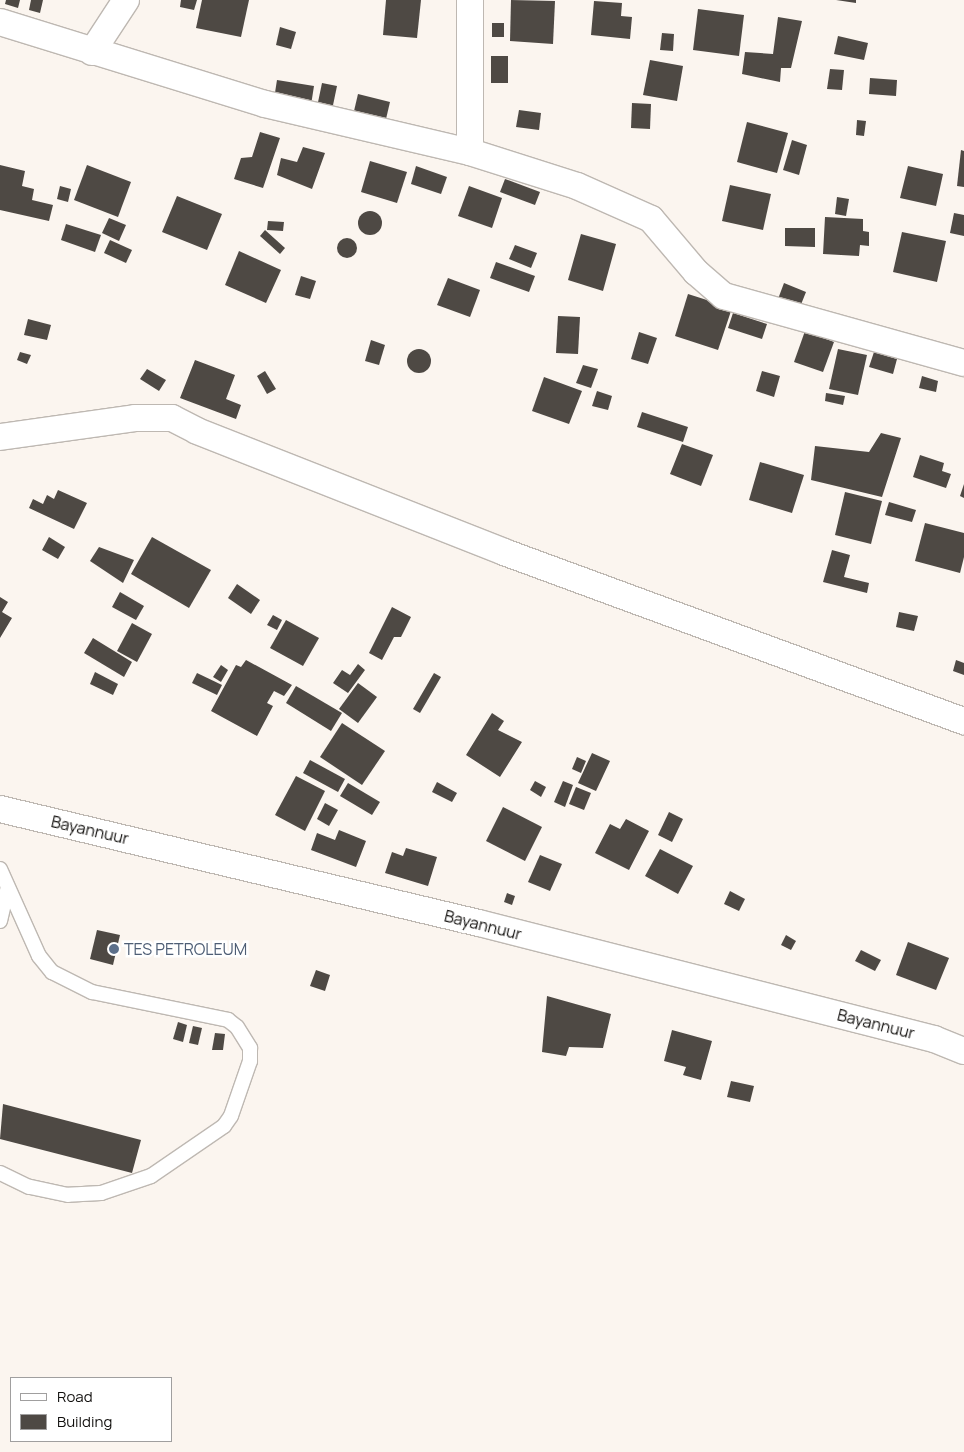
<!DOCTYPE html>
<html>
<head>
<meta charset="utf-8">
<style>
	body { margin:0 }
	#map { position:relative; width:964px; height:1452px; overflow:hidden; background:#fbf5ef; font-family:Manrope,sans-serif }
	div>[style] { position:absolute }
	[style*='--x'] { left:calc(var(--x)*1px); top:calc(var(--y)*1px); width:calc(var(--w)*1px); rotate:calc(var(--a)*1deg) }
	.building>* { inset:0; background:#4e4944 }
	.round { border-radius:50% }
	.roads { filter:drop-shadow(1px 0 #beb8b2) drop-shadow(-1px 0 #beb8b2) drop-shadow(0 1px #beb8b2) drop-shadow(0 -1px #beb8b2) }
	.service>* { height:14px; margin:-7px; padding:0 7px; transform-origin:7px; border-radius:7px; background:#fff }
	.minor>* { height:26px; margin:-13px; padding:0 13px; transform-origin:13px; border-radius:13px; background:#fff }
	.dots>* { width:14px; height:14px; translate:-50% -50%; box-sizing:border-box; border:2px solid #fff; border-radius:50% }
	span { translate:-50% -50%; white-space:nowrap; text-align:center; line-height:1.15; -webkit-text-stroke:5px #fff; paint-order:stroke }
	.street-label { font-size:16px; color:#12100e }
	.service-label { font-size:16px; color:#4e5e75 }
	.left { translate:0 -50%; text-align:left }
	.legend { position:absolute; left:10px; top:1377px; width:162px; height:65px; box-sizing:border-box; background:#fff; border:1px solid #a09f9f; margin:0; padding:6px 9px; list-style:none; font-size:15px; color:#12100e }
	.legend li { display:flex; align-items:center; gap:10px; height:25px }
	.legend b { width:25px; border:1px solid #a09f9f }
</style>
</head>
<body>
<div id="map">
	<div class="building">
		<div style="clip-path:polygon(6px 0,20px 0,18px 8px,5px 4px)"></div>
		<div style="clip-path:polygon(31px 0,43px 0,40px 13px,29px 10px)"></div>
		<div style="clip-path:polygon(181px 0,197px 0,194px 10px,180px 7px)"></div>
		<div style="clip-path:polygon(202px 0,249px 0,241px 37px,196px 28px)"></div>
		<div style="clip-path:polygon(386px 0,421px 0,417px 38px,383px 35px)"></div>
		<div style="clip-path:polygon(511px 0,555px 1px,553px 44px,510px 41px)"></div>
		<div style="clip-path:polygon(836px 0,856px 0,856px 3px)"></div>
		<div style="clip-path:polygon(594px 1px,622px 3px,621px 16px,632px 17px,630px 39px,591px 35px)"></div>
		<div style="clip-path:polygon(698px 9px,744px 15px,739px 56px,693px 50px)"></div>
		<div style="clip-path:polygon(778px 17px,802px 21px,791px 68px,781px 68px,780px 82px,742px 74px,745px 52px,773px 54px)"></div>
		<div style="clip-path:polygon(492px 23px,504px 23px,504px 37px,492px 37px)"></div>
		<div style="clip-path:polygon(280px 27px,296px 32px,291px 49px,276px 45px)"></div>
		<div style="clip-path:polygon(662px 33px,674px 34px,673px 51px,660px 50px)"></div>
		<div style="clip-path:polygon(838px 36px,868px 43px,864px 60px,834px 54px)"></div>
		<div style="clip-path:polygon(491px 56px,508px 56px,508px 83px,491px 83px)"></div>
		<div style="clip-path:polygon(650px 60px,683px 66px,677px 101px,643px 95px)"></div>
		<div style="clip-path:polygon(830px 69px,844px 70px,842px 90px,827px 89px)"></div>
		<div style="clip-path:polygon(870px 78px,897px 80px,896px 96px,869px 94px)"></div>
		<div style="clip-path:polygon(277px 80px,314px 86px,311px 105px,274px 99px)"></div>
		<div style="clip-path:polygon(322px 83px,337px 86px,332px 110px,317px 107px)"></div>
		<div style="clip-path:polygon(358px 94px,390px 102px,386px 119px,354px 111px)"></div>
		<div style="clip-path:polygon(632px 103px,651px 104px,650px 129px,631px 128px)"></div>
		<div style="clip-path:polygon(519px 110px,541px 113px,539px 130px,516px 127px)"></div>
		<div style="clip-path:polygon(857px 120px,866px 121px,864px 136px,856px 135px)"></div>
		<div style="clip-path:polygon(747px 122px,788px 133px,777px 173px,737px 162px)"></div>
		<div style="clip-path:polygon(260px 132px,280px 138px,263px 188px,234px 179px,241px 158px,252px 157px)"></div>
		<div style="clip-path:polygon(792px 140px,807px 145px,799px 175px,783px 170px)"></div>
		<div style="clip-path:polygon(303px 147px,325px 153px,312px 189px,277px 175px,281px 158px,297px 162px)"></div>
		<div style="clip-path:polygon(961px 150px,964px 151px,964px 187px,957px 186px)"></div>
		<div style="clip-path:polygon(370px 161px,407px 172px,397px 203px,361px 192px)"></div>
		<div style="clip-path:polygon(0 165px,25px 171px,22px 186px,34px 189px,32px 200px,53px 205px,49px 221px,0 210px)"></div>
		<div style="clip-path:polygon(87px 165px,131px 182px,118px 217px,74px 200px)"></div>
		<div style="clip-path:polygon(416px 166px,447px 177px,441px 194px,411px 184px)"></div>
		<div style="clip-path:polygon(908px 166px,943px 174px,936px 206px,900px 198px)"></div>
		<div style="clip-path:polygon(505px 179px,540px 192px,535px 205px,500px 192px)"></div>
		<div style="clip-path:polygon(730px 185px,771px 194px,763px 230px,722px 221px)"></div>
		<div style="clip-path:polygon(60px 186px,71px 189px,68px 202px,57px 199px)"></div>
		<div style="clip-path:polygon(469px 186px,502px 198px,492px 228px,458px 216px)"></div>
		<div style="clip-path:polygon(177px 196px,222px 214px,207px 250px,162px 232px)"></div>
		<div style="clip-path:polygon(837px 197px,849px 199px,846px 216px,835px 214px)"></div>
		<div class="round" style="left:358px;top:211px;width:24px;height:24px"></div>
		<div style="clip-path:polygon(954px 213px,964px 215px,964px 236px,950px 233px)"></div>
		<div style="clip-path:polygon(825px 217px,863px 219px,863px 231px,869px 232px,869px 246px,860px 245px,859px 256px,823px 254px)"></div>
		<div style="clip-path:polygon(109px 218px,126px 225px,119px 241px,102px 233px)"></div>
		<div style="clip-path:polygon(268px 221px,284px 222px,283px 231px,267px 230px)"></div>
		<div style="clip-path:polygon(66px 224px,101px 235px,95px 252px,61px 240px)"></div>
		<div style="clip-path:polygon(785px 228px,815px 228px,815px 247px,785px 246px)"></div>
		<div style="clip-path:polygon(265px 230px,285px 248px,280px 254px,260px 236px)"></div>
		<div style="clip-path:polygon(902px 232px,946px 241px,937px 282px,893px 272px)"></div>
		<div style="clip-path:polygon(581px 234px,616px 244px,603px 291px,568px 280px)"></div>
		<div class="round" style="left:337px;top:238px;width:20px;height:20px"></div>
		<div style="clip-path:polygon(110px 240px,132px 250px,126px 263px,104px 253px)"></div>
		<div style="clip-path:polygon(515px 245px,537px 253px,531px 268px,509px 259px)"></div>
		<div style="clip-path:polygon(239px 251px,281px 270px,266px 303px,225px 285px)"></div>
		<div style="clip-path:polygon(496px 262px,535px 276px,529px 292px,490px 278px)"></div>
		<div style="clip-path:polygon(301px 276px,316px 281px,310px 299px,295px 295px)"></div>
		<div style="clip-path:polygon(448px 278px,480px 290px,470px 317px,437px 305px)"></div>
		<div style="clip-path:polygon(784px 283px,806px 292px,800px 307px,778px 299px)"></div>
		<div style="clip-path:polygon(688px 294px,732px 308px,718px 350px,675px 336px)"></div>
		<div style="clip-path:polygon(733px 313px,767px 324px,762px 339px,728px 328px)"></div>
		<div style="clip-path:polygon(558px 316px,580px 317px,578px 354px,556px 353px)"></div>
		<div style="clip-path:polygon(28px 319px,51px 325px,47px 340px,24px 335px)"></div>
		<div style="clip-path:polygon(805px 331px,834px 342px,823px 372px,794px 362px)"></div>
		<div style="clip-path:polygon(639px 332px,657px 338px,648px 364px,631px 359px)"></div>
		<div style="clip-path:polygon(371px 340px,385px 345px,379px 365px,365px 361px)"></div>
		<div style="clip-path:polygon(838px 349px,867px 355px,858px 395px,829px 389px)"></div>
		<div class="round" style="left:407px;top:349px;width:24px;height:24px"></div>
		<div style="clip-path:polygon(20px 352px,31px 355px,27px 364px,17px 360px)"></div>
		<div style="clip-path:polygon(874px 352px,897px 359px,893px 374px,869px 367px)"></div>
		<div style="clip-path:polygon(195px 360px,235px 375px,226px 399px,241px 405px,236px 419px,180px 398px)"></div>
		<div style="clip-path:polygon(583px 365px,598px 369px,591px 388px,576px 383px)"></div>
		<div style="clip-path:polygon(147px 369px,166px 380px,159px 391px,140px 379px)"></div>
		<div style="clip-path:polygon(265px 371px,276px 389px,267px 394px,257px 376px)"></div>
		<div style="clip-path:polygon(762px 371px,780px 376px,774px 397px,756px 391px)"></div>
		<div style="clip-path:polygon(922px 376px,938px 381px,936px 392px,919px 388px)"></div>
		<div style="clip-path:polygon(544px 377px,582px 391px,569px 424px,532px 411px)"></div>
		<div style="clip-path:polygon(597px 391px,612px 396px,608px 410px,592px 406px)"></div>
		<div style="clip-path:polygon(826px 393px,845px 396px,843px 405px,825px 401px)"></div>
		<div style="clip-path:polygon(642px 412px,688px 427px,683px 442px,637px 427px)"></div>
		<div style="clip-path:polygon(881px 433px,901px 438px,882px 497px,811px 480px,815px 446px,869px 452px)"></div>
		<div style="clip-path:polygon(682px 444px,713px 455px,701px 486px,670px 474px)"></div>
		<div style="clip-path:polygon(920px 455px,944px 463px,942px 471px,951px 474px,946px 488px,913px 477px)"></div>
		<div style="clip-path:polygon(760px 462px,804px 475px,792px 513px,749px 500px)"></div>
		<div style="clip-path:polygon(964px 484px,964px 498px,960px 496px)"></div>
		<div style="clip-path:polygon(58px 490px,87px 503px,74px 529px,29px 508px,33px 499px,43px 504px,47px 495px,54px 499px)"></div>
		<div style="clip-path:polygon(845px 492px,882px 501px,871px 544px,835px 535px)"></div>
		<div style="clip-path:polygon(889px 502px,916px 510px,912px 522px,885px 515px)"></div>
		<div style="clip-path:polygon(925px 523px,964px 533px,964px 557px,960px 573px,915px 561px)"></div>
		<div style="clip-path:polygon(49px 537px,65px 547px,58px 559px,42px 550px)"></div>
		<div style="clip-path:polygon(152px 537px,211px 570px,189px 608px,131px 574px)"></div>
		<div style="clip-path:polygon(99px 547px,134px 560px,123px 583px,90px 561px)"></div>
		<div style="clip-path:polygon(832px 550px,850px 555px,844px 577px,869px 583px,867px 593px,823px 582px)"></div>
		<div style="clip-path:polygon(237px 584px,260px 600px,251px 614px,228px 598px)"></div>
		<div style="clip-path:polygon(120px 592px,144px 606px,136px 620px,112px 607px)"></div>
		<div style="clip-path:polygon(0 597px,8px 602px,2px 612px,12px 618px,0 638px)"></div>
		<div style="clip-path:polygon(392px 607px,411px 617px,401px 637px,394px 637px,382px 660px,369px 653px)"></div>
		<div style="clip-path:polygon(899px 612px,918px 616px,914px 631px,896px 627px)"></div>
		<div style="clip-path:polygon(273px 615px,282px 620px,277px 630px,267px 625px)"></div>
		<div style="clip-path:polygon(286px 620px,319px 638px,303px 666px,270px 648px)"></div>
		<div style="clip-path:polygon(132px 623px,152px 634px,137px 662px,117px 651px)"></div>
		<div style="clip-path:polygon(93px 638px,132px 662px,124px 677px,84px 653px)"></div>
		<div style="clip-path:polygon(246px 660px,292px 685px,284px 696px,274px 691px,267px 703px,273px 706px,257px 736px,211px 711px,236px 665px,241px 667px)"></div>
		<div style="clip-path:polygon(956px 660px,964px 663px,964px 675px,953px 671px)"></div>
		<div style="clip-path:polygon(358px 664px,365px 670px,348px 693px,333px 683px,342px 670px,350px 675px)"></div>
		<div style="clip-path:polygon(221px 665px,228px 670px,221px 682px,213px 677px)"></div>
		<div style="clip-path:polygon(95px 672px,118px 684px,113px 695px,90px 684px)"></div>
		<div style="clip-path:polygon(197px 673px,222px 685px,217px 695px,192px 683px)"></div>
		<div style="clip-path:polygon(434px 673px,441px 677px,420px 713px,413px 709px)"></div>
		<div style="clip-path:polygon(358px 683px,377px 697px,358px 723px,339px 709px)"></div>
		<div style="clip-path:polygon(296px 686px,342px 713px,331px 731px,286px 703px)"></div>
		<div style="clip-path:polygon(492px 713px,504px 721px,498px 730px,522px 742px,500px 777px,466px 755px)"></div>
		<div style="clip-path:polygon(342px 723px,385px 751px,362px 785px,320px 757px)"></div>
		<div style="clip-path:polygon(592px 753px,610px 761px,596px 791px,578px 783px)"></div>
		<div style="clip-path:polygon(577px 757px,586px 761px,581px 773px,572px 769px)"></div>
		<div style="clip-path:polygon(310px 760px,345px 779px,338px 792px,303px 773px)"></div>
		<div style="clip-path:polygon(296px 776px,325px 791px,305px 831px,275px 815px)"></div>
		<div style="clip-path:polygon(535px 781px,546px 787px,541px 797px,530px 790px)"></div>
		<div style="clip-path:polygon(563px 781px,573px 785px,565px 807px,554px 802px)"></div>
		<div style="clip-path:polygon(437px 782px,457px 793px,452px 802px,432px 792px)"></div>
		<div style="clip-path:polygon(348px 783px,380px 802px,372px 815px,340px 796px)"></div>
		<div style="clip-path:polygon(576px 787px,591px 793px,584px 810px,569px 804px)"></div>
		<div style="clip-path:polygon(325px 803px,338px 810px,329px 826px,317px 819px)"></div>
		<div style="clip-path:polygon(503px 807px,542px 827px,525px 861px,486px 841px)"></div>
		<div style="clip-path:polygon(669px 812px,683px 819px,672px 842px,658px 835px)"></div>
		<div style="clip-path:polygon(626px 819px,649px 831px,629px 870px,595px 853px,610px 824px,620px 829px)"></div>
		<div style="clip-path:polygon(339px 830px,366px 841px,356px 867px,311px 850px,317px 833px,335px 840px)"></div>
		<div style="clip-path:polygon(406px 848px,437px 857px,428px 886px,385px 873px,392px 852px,403px 856px)"></div>
		<div style="clip-path:polygon(660px 849px,693px 866px,678px 894px,645px 876px)"></div>
		<div style="clip-path:polygon(540px 855px,562px 864px,550px 891px,528px 882px)"></div>
		<div style="clip-path:polygon(730px 891px,745px 899px,739px 911px,724px 904px)"></div>
		<div style="clip-path:polygon(507px 893px,515px 896px,512px 905px,504px 902px)"></div>
		<div style="clip-path:polygon(97px 930px,120px 935px,113px 965px,90px 959px)"></div>
		<div style="clip-path:polygon(786px 935px,796px 941px,791px 950px,781px 945px)"></div>
		<div style="clip-path:polygon(908px 942px,949px 958px,936px 990px,896px 975px)"></div>
		<div style="clip-path:polygon(861px 950px,881px 960px,875px 971px,855px 961px)"></div>
		<div style="clip-path:polygon(316px 970px,330px 975px,325px 991px,310px 986px)"></div>
		<div style="clip-path:polygon(547px 996px,611px 1014px,603px 1048px,569px 1047px,566px 1056px,542px 1052px)"></div>
		<div style="clip-path:polygon(178px 1022px,187px 1025px,183px 1042px,173px 1039px)"></div>
		<div style="clip-path:polygon(193px 1026px,202px 1028px,198px 1045px,189px 1043px)"></div>
		<div style="clip-path:polygon(672px 1030px,712px 1041px,701px 1080px,683px 1075px,686px 1067px,664px 1061px)"></div>
		<div style="clip-path:polygon(215px 1033px,225px 1034px,223px 1050px,212px 1050px)"></div>
		<div style="clip-path:polygon(731px 1081px,754px 1086px,750px 1102px,727px 1097px)"></div>
		<div style="clip-path:polygon(3px 1104px,141px 1140px,132px 1173px,0 1139px)"></div>
	</div>
	<div class="roads">
		<div class="service">
			<div style="--x:0;--y:869;--w:95;--a:65.9"></div>
			<div style="--x:39;--y:956;--w:21;--a:51"></div>
			<div style="--x:52;--y:972;--w:45;--a:26.6"></div>
			<div style="--x:92;--y:992;--w:139;--a:11.6"></div>
			<div style="--x:228;--y:1020;--w:11;--a:38"></div>
			<div style="--x:237;--y:1027;--w:25;--a:58"></div>
			<div style="--x:250;--y:1048;--w:13;--a:90"></div>
			<div style="--x:250;--y:1061;--w:58;--a:109.1"></div>
			<div style="--x:231;--y:1116;--w:12;--a:125"></div>
			<div style="--x:224;--y:1126;--w:88;--a:145.6"></div>
			<div style="--x:151;--y:1176;--w:53;--a:161.2"></div>
			<div style="--x:101;--y:1193;--w:33;--a:177"></div>
			<div style="--x:68;--y:1195;--w:40;--a:-168"></div>
			<div style="--x:29;--y:1187;--w:32;--a:-154"></div>
			<div style="--x:0;--y:921;--w:32;--a:-77"></div>
		</div>
		<div class="minor">
			<div style="--x:470;--y:0;--w:152;--a:90"></div>
			<div style="--x:0;--y:22;--w:277;--a:17.2"></div>
			<div style="--x:265;--y:104;--w:211;--a:13.2"></div>
			<div style="--x:470;--y:152;--w:112;--a:17.6"></div>
			<div style="--x:577;--y:186;--w:81;--a:24"></div>
			<div style="--x:651;--y:219;--w:70;--a:49.7"></div>
			<div style="--x:696;--y:272;--w:37;--a:41"></div>
			<div style="--x:724;--y:296;--w:249;--a:15.6"></div>
			<div style="--x:92;--y:52;--w:62;--a:-56.8"></div>
			<div style="--x:0;--y:437;--w:136;--a:-8"></div>
			<div style="--x:135;--y:418;--w:37;--a:0"></div>
			<div style="--x:172;--y:418;--w:28;--a:27"></div>
			<div style="--x:197;--y:431;--w:330;--a:21.5"></div>
			<div style="--x:504;--y:552;--w:490;--a:20.2"></div>
			<div style="--x:0;--y:809;--w:492;--a:13.4"></div>
			<div style="--x:479;--y:923;--w:470;--a:14.3"></div>
			<div style="--x:934;--y:1039;--w:32;--a:22"></div>
		</div>
	</div>
	<div class="dots">
		<div style="left:114px;top:949px;background:#5c6f8a"></div>
	</div>
	<div class="street-label">
		<span style="left:90px;top:830px;rotate:13deg">Bayannuur</span>
		<span style="left:483px;top:925px;rotate:14deg">Bayannuur</span>
		<span style="left:876px;top:1024px;rotate:14deg">Bayannuur</span>
	</div>
	<div class="service-label">
		<span class="left" style="left:124px;top:949px">TES PETROLEUM</span>
	</div>
	<ul class="legend">
	<li><b style="height:6px;background:#fff"></b>Road</li>
	<li><b style="height:14px;background:#4e4944"></b>Building</li>
	</ul>
</div>
</body>
</html>
